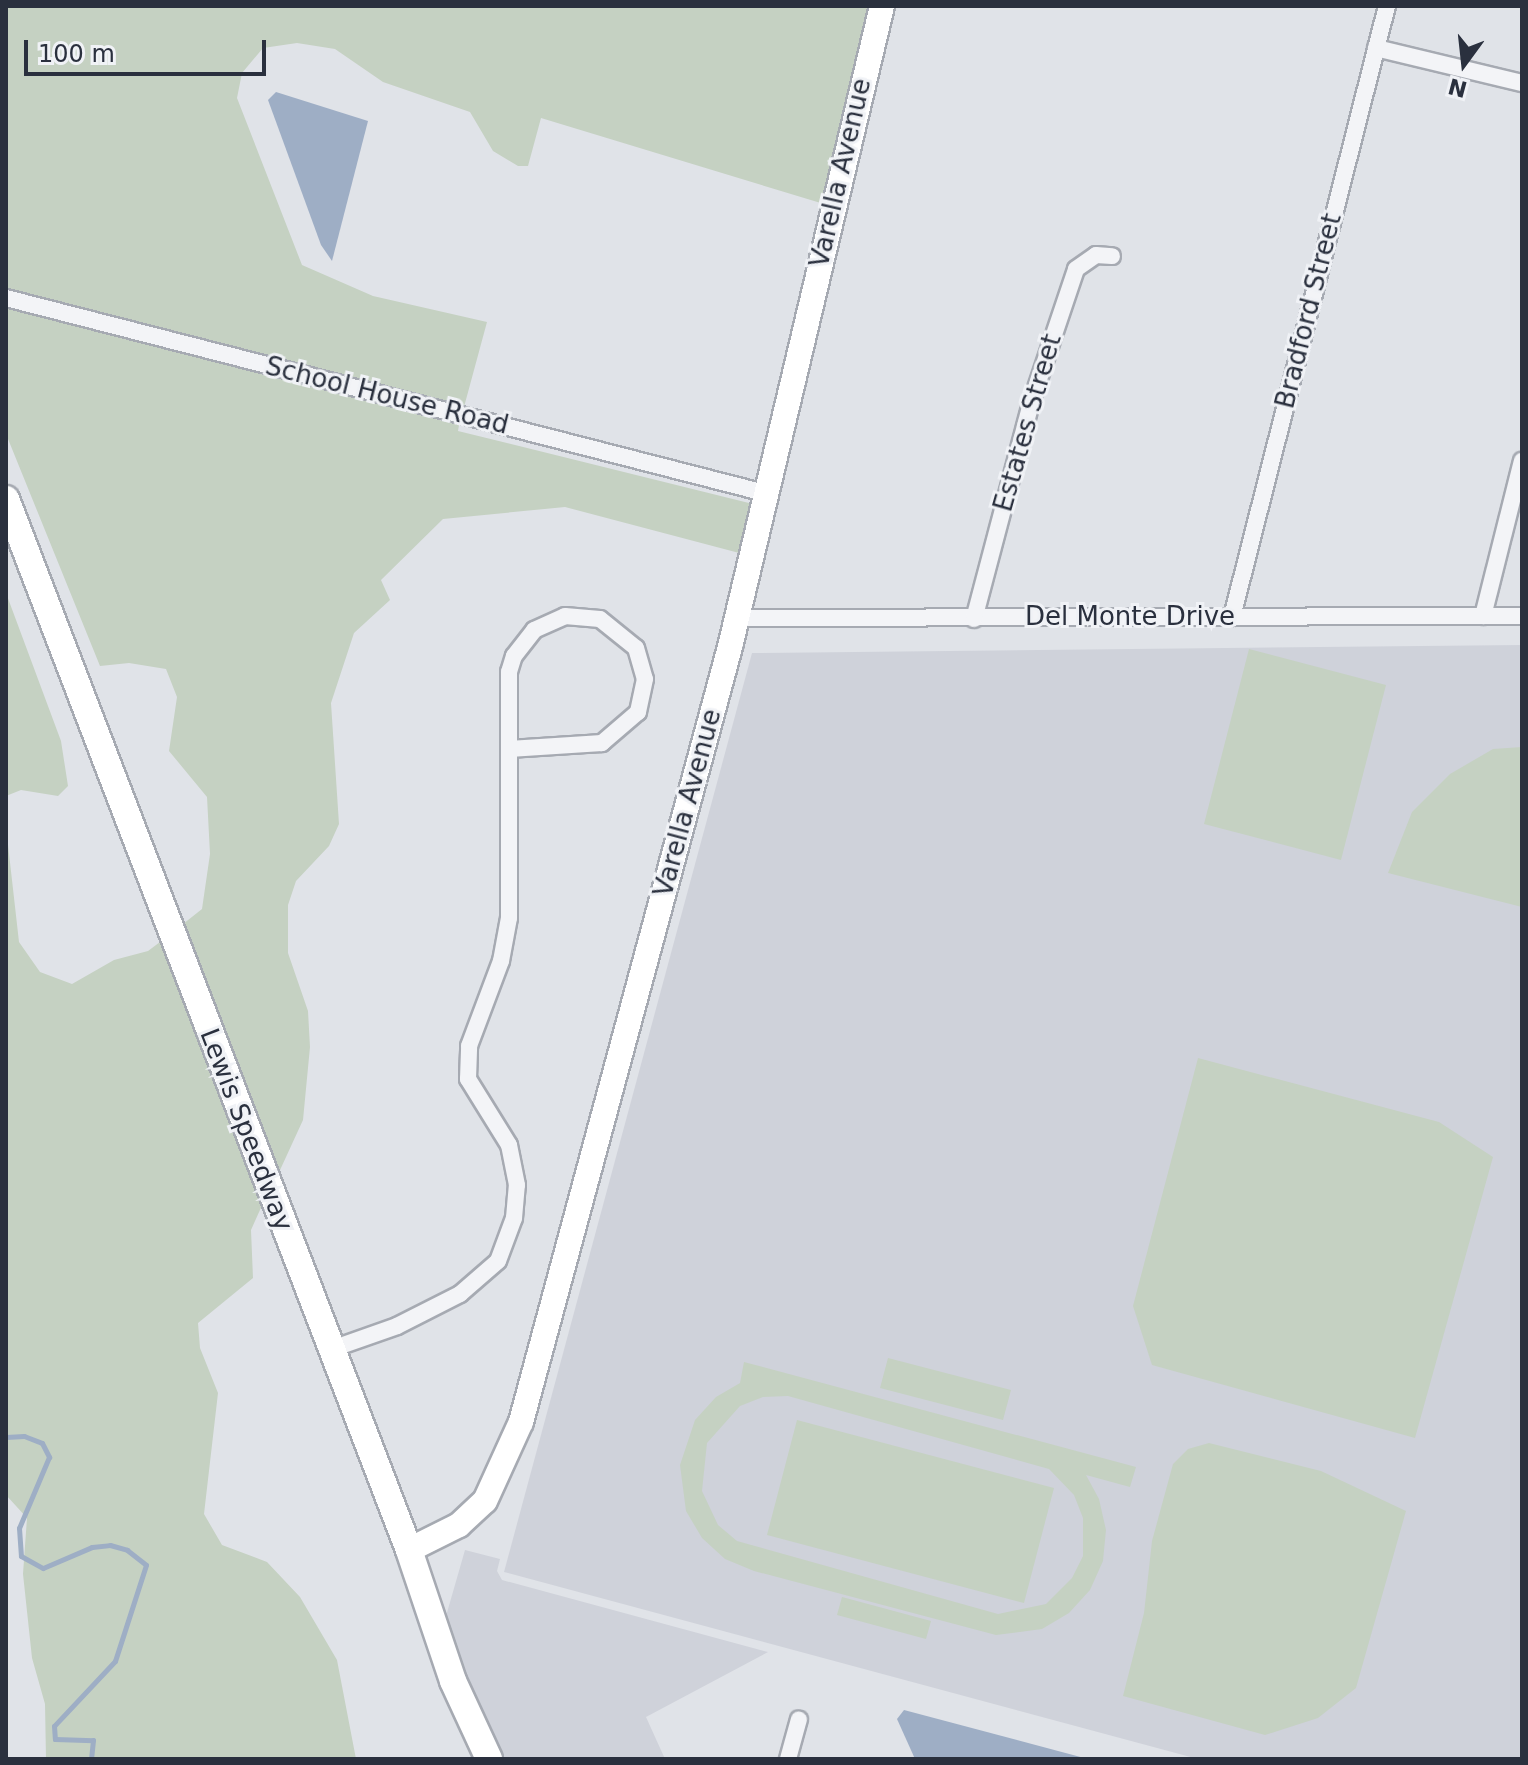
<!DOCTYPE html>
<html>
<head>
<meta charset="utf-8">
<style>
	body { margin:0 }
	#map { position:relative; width:1528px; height:1765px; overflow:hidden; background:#e0e3e8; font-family:"DejaVu Sans",sans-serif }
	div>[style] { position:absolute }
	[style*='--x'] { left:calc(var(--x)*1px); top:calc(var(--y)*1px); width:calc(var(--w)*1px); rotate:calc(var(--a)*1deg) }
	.built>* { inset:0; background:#cfd2da }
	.green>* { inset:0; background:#c5d1c2 }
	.water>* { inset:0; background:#9eaec5 }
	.stream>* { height:5px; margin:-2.5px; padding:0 2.5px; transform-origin:2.5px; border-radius:2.5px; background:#9eaec5 }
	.roads { filter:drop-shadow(2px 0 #a6aab2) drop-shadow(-2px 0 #a6aab2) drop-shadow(0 2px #a6aab2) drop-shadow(0 -2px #a6aab2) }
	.street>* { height:16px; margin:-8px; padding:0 8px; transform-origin:8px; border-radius:8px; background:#f3f4f7 }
	.secondary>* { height:24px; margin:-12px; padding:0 12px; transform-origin:12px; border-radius:12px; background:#fff }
	.primary>* { height:26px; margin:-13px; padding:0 13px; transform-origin:13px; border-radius:13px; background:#fff }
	span { translate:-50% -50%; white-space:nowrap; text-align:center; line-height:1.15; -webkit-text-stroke:6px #f0f2f6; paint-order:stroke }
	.street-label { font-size:26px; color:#2a303e }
	.frame { position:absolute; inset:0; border:8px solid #2a303e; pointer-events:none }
	.north { position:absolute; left:1424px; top:24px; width:80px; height:80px; -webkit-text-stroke:6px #f0f2f6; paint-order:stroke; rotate:195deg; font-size:22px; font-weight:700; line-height:32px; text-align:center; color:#2a303e }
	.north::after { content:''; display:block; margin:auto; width:28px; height:36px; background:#2a303e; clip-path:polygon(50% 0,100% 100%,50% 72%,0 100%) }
	.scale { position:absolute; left:24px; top:40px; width:242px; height:36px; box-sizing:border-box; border:4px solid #2a303e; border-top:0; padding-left:10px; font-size:24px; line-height:28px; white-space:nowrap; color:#2a303e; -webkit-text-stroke:6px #f0f2f6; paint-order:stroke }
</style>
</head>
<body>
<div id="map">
	<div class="built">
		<div style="clip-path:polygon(1522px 645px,1522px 1759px,1198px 1759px,504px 1572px,752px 653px)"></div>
		<div style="clip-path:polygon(465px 1550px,500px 1559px,497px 1571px,502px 1580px,768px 1652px,646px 1717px,665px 1759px,505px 1759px,458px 1669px,444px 1623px)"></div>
	</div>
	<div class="green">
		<div style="clip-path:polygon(6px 6px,874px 6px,824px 204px,541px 118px,528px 166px,518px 166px,493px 151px,470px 112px,383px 82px,335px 49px,297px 43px,263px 48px,242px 73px,237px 98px,302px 265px,373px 296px,487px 322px,464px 407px,6px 289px)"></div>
		<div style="clip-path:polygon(6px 308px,459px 425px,458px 431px,757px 505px,743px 554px,565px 507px,443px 519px,381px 580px,390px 600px,354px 633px,331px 703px,339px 824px,329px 846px,296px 881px,288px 905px,288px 953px,308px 1011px,310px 1047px,303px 1120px,275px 1181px,178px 928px,202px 909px,210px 854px,207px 797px,169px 751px,177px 697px,166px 669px,129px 663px,100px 666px,6px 434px)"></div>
		<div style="clip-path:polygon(6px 593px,61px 741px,68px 786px,58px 796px,21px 790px,6px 796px)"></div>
		<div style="clip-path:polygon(1249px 649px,1386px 685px,1341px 860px,1204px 824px)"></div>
		<div style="clip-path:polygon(1522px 747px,1522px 907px,1388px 873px,1412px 812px,1450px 774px,1493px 749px)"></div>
		<div style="clip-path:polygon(6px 827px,19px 942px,40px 972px,72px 984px,114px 960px,148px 951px,164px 939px,264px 1201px,251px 1230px,253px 1278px,198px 1323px,200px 1348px,218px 1393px,204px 1514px,222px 1545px,267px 1562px,300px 1597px,337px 1660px,356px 1759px,46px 1759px,45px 1704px,32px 1658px,23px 1574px,27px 1518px,6px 1495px)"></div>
		<div style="clip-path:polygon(1198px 1058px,1439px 1122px,1493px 1157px,1415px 1438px,1152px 1365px,1133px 1306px)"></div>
		<div style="clip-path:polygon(888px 1358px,1011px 1390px,1003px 1420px,880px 1388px)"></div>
		<div style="clip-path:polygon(evenodd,744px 1362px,1136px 1467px,1130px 1487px,1086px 1475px,1099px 1499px,1106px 1530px,1103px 1561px,1090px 1590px,1069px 1613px,1042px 1629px,996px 1635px,754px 1571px,725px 1559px,702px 1538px,686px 1511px,680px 1465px,695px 1420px,716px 1397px,740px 1383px,744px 1362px,788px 1396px,1049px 1469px,1074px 1495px,1083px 1518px,1083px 1556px,1072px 1578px,1046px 1604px,998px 1614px,737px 1541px,718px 1525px,702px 1491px,707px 1443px,740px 1406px,763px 1397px,788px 1396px)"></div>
		<div style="clip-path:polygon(797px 1420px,1054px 1488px,1024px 1603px,767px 1535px)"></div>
		<div style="clip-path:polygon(1209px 1443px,1321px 1471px,1406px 1511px,1356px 1688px,1318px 1718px,1265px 1735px,1123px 1696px,1144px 1613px,1152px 1541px,1173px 1464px,1188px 1449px)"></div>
		<div style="clip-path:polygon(842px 1597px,931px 1621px,926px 1639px,837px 1615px)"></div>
	</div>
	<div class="water">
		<div style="clip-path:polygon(276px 92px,368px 121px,332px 261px,321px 245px,268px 100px)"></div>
		<div style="clip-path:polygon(904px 1710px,1088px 1759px,915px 1759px,897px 1719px)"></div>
	</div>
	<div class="stream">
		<div style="--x:6;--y:1437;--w:18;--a:-3"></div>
		<div style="--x:24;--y:1436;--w:19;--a:21"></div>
		<div style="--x:42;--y:1443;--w:16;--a:63"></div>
		<div style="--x:49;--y:1457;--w:77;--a:112.9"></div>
		<div style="--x:19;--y:1528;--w:28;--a:86"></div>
		<div style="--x:21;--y:1556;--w:25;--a:29"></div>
		<div style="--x:43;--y:1568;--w:53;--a:-23.2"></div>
		<div style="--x:92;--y:1547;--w:18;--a:-6"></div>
		<div style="--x:110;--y:1545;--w:18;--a:16"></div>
		<div style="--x:127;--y:1550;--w:24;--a:38"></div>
		<div style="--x:146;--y:1565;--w:101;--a:107.9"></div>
		<div style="--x:115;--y:1661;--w:89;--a:133.2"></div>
		<div style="--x:54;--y:1726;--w:13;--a:86"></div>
		<div style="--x:55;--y:1739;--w:38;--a:2"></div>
		<div style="--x:93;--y:1740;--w:19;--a:96"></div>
	</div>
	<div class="roads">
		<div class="street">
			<div style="--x:1376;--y:48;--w:150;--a:13.5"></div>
			<div style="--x:6;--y:298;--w:788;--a:14.41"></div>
			<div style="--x:565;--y:616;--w:35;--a:5"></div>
			<div style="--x:600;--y:619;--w:46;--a:38.9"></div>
			<div style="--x:636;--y:648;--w:32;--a:74"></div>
			<div style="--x:645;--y:679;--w:34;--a:102"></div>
			<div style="--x:638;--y:712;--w:48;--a:139.3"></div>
			<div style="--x:602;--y:743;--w:93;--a:176.3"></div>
			<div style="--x:509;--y:749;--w:77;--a:-90"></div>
			<div style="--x:509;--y:672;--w:17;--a:-73"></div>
			<div style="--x:514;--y:656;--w:33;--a:-52"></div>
			<div style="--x:534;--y:630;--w:34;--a:-24"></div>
			<div style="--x:1483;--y:616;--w:160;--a:-75.9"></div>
			<div style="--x:1232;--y:617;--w:630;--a:-75.77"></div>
			<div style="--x:738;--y:618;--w:784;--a:-0.15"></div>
			<div style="--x:974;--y:619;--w:227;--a:-75.2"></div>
			<div style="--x:1032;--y:400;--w:138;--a:-71.4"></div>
			<div style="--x:1076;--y:269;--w:24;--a:-35"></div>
			<div style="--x:1096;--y:255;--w:16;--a:4"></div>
			<div style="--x:329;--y:1350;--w:72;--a:-19.4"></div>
			<div style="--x:397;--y:1326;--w:71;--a:-26.9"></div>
			<div style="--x:460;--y:1294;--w:50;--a:-41"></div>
			<div style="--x:498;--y:1261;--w:46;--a:-69.6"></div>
			<div style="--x:514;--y:1218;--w:33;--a:-85"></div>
			<div style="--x:517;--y:1185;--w:41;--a:-101.3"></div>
			<div style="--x:509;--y:1145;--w:78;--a:-121.8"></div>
			<div style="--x:468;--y:1079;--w:33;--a:-88"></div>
			<div style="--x:469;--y:1046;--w:91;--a:-69.4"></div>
			<div style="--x:501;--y:961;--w:44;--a:-79.5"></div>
			<div style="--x:509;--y:918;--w:169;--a:-90"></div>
			<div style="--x:788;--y:1759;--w:41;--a:-74.6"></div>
		</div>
		<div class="secondary">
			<div style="--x:409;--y:1550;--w:56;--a:-26.6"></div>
			<div style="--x:459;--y:1525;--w:35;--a:-43"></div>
			<div style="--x:485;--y:1501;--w:87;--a:-65.5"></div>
			<div style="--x:521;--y:1422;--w:803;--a:-74.91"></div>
			<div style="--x:730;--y:647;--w:659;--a:-76.66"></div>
		</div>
		<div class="primary">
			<div style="--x:6;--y:499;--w:1126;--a:69.02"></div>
			<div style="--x:409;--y:1550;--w:138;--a:71.4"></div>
			<div style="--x:453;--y:1681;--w:86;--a:65.2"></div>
		</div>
	</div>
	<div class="street-label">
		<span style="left:841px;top:173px;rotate:-77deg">Varella Avenue</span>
		<span style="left:1309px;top:311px;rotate:-76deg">Bradford Street</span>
		<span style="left:387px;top:396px;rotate:14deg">School House Road</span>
		<span style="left:1028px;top:423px;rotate:-74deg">Estates Street</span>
		<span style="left:1130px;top:617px">Del Monte Drive</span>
		<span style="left:688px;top:803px;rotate:-75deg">Varella Avenue</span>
		<span style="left:246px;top:1130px;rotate:69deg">Lewis Speedway</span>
	</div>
	<div class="frame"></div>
	<div class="north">N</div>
	<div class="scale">100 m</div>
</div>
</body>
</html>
